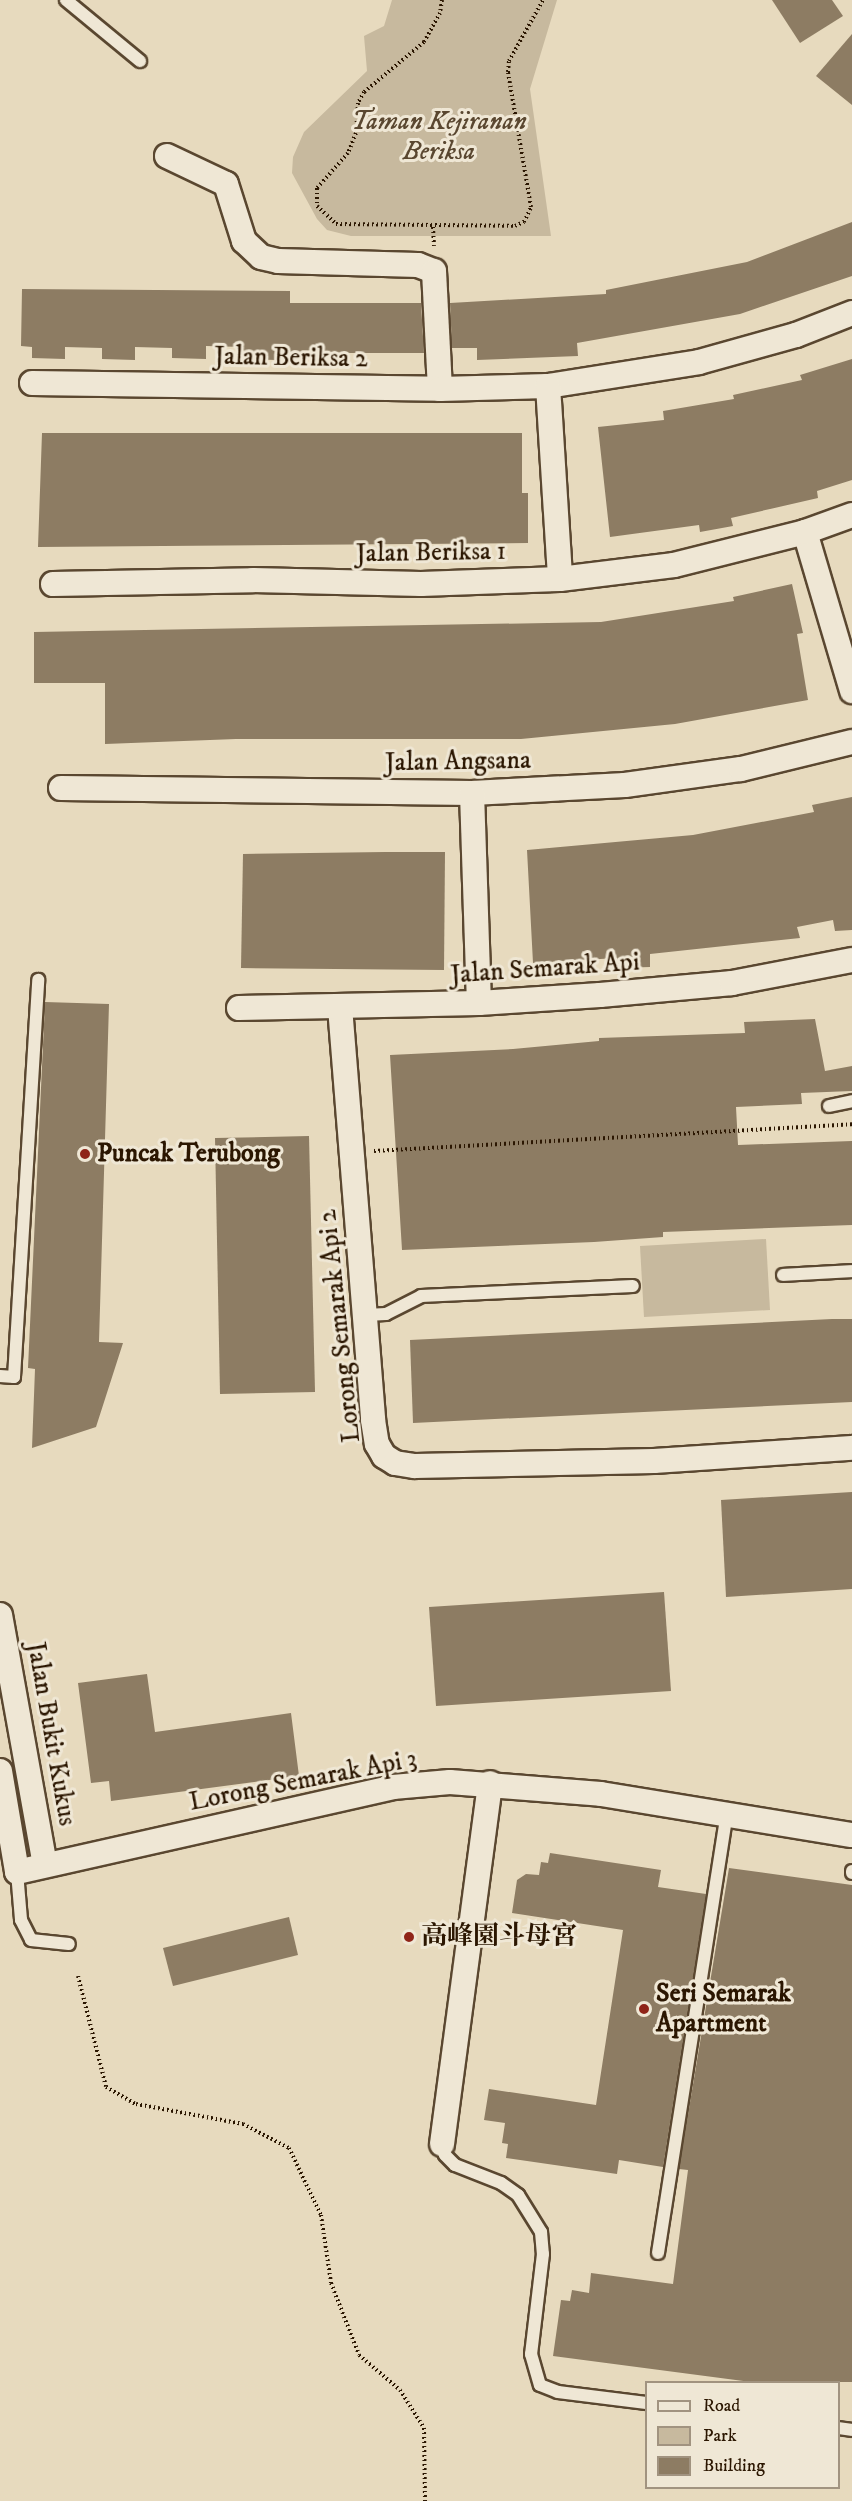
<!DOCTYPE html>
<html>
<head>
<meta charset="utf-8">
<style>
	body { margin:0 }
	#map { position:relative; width:852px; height:2501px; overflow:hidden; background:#e7dabe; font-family:"IM FELL DW Pica","Noto Serif SC",serif }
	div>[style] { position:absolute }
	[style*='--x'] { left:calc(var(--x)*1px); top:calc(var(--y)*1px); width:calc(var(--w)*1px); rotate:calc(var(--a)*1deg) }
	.green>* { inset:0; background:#c7b99e }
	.building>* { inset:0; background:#8d7c63 }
	.path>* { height:4px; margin-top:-2px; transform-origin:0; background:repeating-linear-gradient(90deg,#2b1601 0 1.5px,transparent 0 4.5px) }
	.roads { filter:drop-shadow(2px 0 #5a4730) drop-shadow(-2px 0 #5a4730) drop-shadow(0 2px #5a4730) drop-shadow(0 -2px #5a4730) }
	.lane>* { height:12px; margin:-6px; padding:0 6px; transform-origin:6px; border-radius:6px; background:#efe7d5 }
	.street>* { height:24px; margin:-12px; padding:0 12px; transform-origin:12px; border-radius:12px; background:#efe7d5 }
	.dots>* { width:16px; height:16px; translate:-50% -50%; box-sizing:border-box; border:3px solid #efe7d5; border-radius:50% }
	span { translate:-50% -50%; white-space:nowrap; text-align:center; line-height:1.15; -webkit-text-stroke:6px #efe7d5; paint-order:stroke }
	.park-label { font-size:26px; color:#5a4730; font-style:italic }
	.street-label { font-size:26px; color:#2b1601 }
	.poi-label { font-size:26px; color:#2b1601; font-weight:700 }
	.left { translate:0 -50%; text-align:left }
	.legend { position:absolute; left:645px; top:2381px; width:195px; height:108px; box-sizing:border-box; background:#efe7d5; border:2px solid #a19380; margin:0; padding:8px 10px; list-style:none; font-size:18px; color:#2b1601 }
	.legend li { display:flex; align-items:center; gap:12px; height:30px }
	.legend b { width:30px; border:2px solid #a19380 }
</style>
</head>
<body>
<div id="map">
	<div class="green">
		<div style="clip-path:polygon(392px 0,557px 0,530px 89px,551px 236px,351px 236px,327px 230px,317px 219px,292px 173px,293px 157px,304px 132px,367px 71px,364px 36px,384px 26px)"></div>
		<div style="clip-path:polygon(766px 1239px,770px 1310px,644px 1317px,640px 1246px)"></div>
	</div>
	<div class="building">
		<div style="clip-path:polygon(772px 0,832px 0,843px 16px,800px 43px)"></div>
		<div style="clip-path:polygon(852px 34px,852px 105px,816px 76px)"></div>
		<div style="clip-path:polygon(852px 222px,852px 276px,740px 314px,577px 343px,578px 356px,477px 360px,477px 348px,452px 348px,450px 303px,606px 294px,606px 290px,747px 262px)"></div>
		<div style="clip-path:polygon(22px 289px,290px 291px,290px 303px,421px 303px,424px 353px,276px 353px,276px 360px,243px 359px,243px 347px,206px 346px,206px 359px,172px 358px,172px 348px,135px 347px,135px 360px,102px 359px,102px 348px,65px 347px,65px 359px,32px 358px,32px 347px,21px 346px)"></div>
		<div style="clip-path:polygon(852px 359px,852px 480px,817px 491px,818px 498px,731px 518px,733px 526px,700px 532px,699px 525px,610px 537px,598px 427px,664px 420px,663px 411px,734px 399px,733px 395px,802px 380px,800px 375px)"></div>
		<div style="clip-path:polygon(42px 433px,522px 433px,522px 493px,528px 493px,528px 543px,38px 547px)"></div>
		<div style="clip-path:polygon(792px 584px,803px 633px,797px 634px,808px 700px,675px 724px,521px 739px,236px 739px,105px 744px,105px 683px,34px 683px,34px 632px,601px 622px,734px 601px,733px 597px)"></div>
		<div style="clip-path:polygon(852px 797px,852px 930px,835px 931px,833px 920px,797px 927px,800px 938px,650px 954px,650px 967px,617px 968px,617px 958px,533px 963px,527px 850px,693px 835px,814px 812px,812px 805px)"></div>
		<div style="clip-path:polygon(385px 852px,445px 852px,444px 970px,241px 968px,243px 854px)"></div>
		<div style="clip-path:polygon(45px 1002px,109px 1004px,99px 1342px,123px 1343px,96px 1427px,32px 1448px,35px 1369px,28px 1368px)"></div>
		<div style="clip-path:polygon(815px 1019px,825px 1071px,852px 1066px,852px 1091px,801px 1093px,802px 1104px,736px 1107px,738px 1145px,852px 1141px,852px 1225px,663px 1232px,663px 1237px,594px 1242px,402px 1250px,390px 1055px,513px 1049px,599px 1041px,599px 1038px,745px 1033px,744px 1022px)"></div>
		<div style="clip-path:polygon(309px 1136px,315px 1392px,220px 1394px,215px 1138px)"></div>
		<div style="clip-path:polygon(832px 1319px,852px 1319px,852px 1402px,413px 1423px,410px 1340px)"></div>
		<div style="clip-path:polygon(852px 1492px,852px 1589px,726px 1597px,721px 1500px)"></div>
		<div style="clip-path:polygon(664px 1592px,671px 1691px,436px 1706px,429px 1607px)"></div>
		<div style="clip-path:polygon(147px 1674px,155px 1732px,291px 1713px,299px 1776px,111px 1801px,109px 1781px,91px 1783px,78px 1683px)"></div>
		<div style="clip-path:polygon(550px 1853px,661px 1870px,658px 1887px,706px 1894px,663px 2167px,619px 2160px,617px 2174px,506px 2158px,508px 2144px,502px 2143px,505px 2123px,484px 2120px,489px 2089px,596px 2105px,623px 1930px,512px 1913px,517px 1880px,526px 1874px,539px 1875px,541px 1862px,548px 1863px)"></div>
		<div style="clip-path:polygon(729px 1868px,852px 1885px,852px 2382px,751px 2382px,553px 2356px,561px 2300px,570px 2301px,572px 2290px,589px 2293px,591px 2273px,673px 2284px,688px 2170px,679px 2169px)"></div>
		<div style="clip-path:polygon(289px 1917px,298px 1955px,173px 1986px,163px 1948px)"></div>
	</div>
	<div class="path">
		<div style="--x:442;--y:0;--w:13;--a:99"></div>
		<div style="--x:440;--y:13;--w:33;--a:119"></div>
		<div style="--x:424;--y:42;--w:78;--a:140.2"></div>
		<div style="--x:364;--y:92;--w:13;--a:119"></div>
		<div style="--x:358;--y:103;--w:30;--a:94"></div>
		<div style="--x:356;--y:133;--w:22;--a:112"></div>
		<div style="--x:348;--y:153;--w:47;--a:131.5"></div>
		<div style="--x:317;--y:188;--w:18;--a:90"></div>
		<div style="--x:317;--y:206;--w:26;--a:43"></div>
		<div style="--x:336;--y:224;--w:179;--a:0.6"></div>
		<div style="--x:515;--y:226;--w:10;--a:-24"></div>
		<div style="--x:524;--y:222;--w:17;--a:-65"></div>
		<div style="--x:531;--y:207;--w:137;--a:-99.7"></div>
		<div style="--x:508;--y:72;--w:11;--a:-85"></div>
		<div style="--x:509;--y:61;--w:70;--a:-60.9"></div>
		<div style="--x:433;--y:227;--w:19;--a:87"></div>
		<div style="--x:374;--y:1151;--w:479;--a:-3.2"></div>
		<div style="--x:78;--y:1976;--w:114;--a:75.8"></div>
		<div style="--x:106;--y:2087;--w:34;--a:30"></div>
		<div style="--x:136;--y:2104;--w:109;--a:10.6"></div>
		<div style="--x:243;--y:2124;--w:52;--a:27.6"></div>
		<div style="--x:289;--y:2148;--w:74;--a:64.5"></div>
		<div style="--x:321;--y:2215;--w:69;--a:81.6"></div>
		<div style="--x:331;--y:2283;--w:77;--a:68.7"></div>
		<div style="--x:359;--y:2355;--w:54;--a:40.5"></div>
		<div style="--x:400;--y:2390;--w:45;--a:57.7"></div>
		<div style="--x:424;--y:2428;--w:73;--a:89.2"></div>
	</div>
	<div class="roads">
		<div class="lane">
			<div style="--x:66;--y:0;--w:96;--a:39.5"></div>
			<div style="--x:829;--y:1106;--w:24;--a:-12"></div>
			<div style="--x:783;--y:1275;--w:69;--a:-3.3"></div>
			<div style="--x:366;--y:1315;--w:20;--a:-3"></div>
			<div style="--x:386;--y:1314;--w:39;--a:-27"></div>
			<div style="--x:421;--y:1296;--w:212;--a:-2.7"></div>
			<div style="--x:0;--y:1376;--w:14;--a:4"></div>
			<div style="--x:14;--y:1377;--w:398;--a:-86.5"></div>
			<div style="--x:17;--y:1872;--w:48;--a:85.2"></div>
			<div style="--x:21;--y:1920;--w:22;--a:63"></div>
			<div style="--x:31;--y:1940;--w:38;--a:6"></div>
			<div style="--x:852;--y:1873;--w:2;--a:-90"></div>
			<div style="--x:442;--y:2144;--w:11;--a:75"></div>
			<div style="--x:445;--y:2155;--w:14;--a:45"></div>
			<div style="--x:455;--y:2165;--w:49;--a:21.4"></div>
			<div style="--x:501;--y:2183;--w:21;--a:35"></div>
			<div style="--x:518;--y:2195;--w:44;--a:58.1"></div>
			<div style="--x:541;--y:2232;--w:22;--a:85"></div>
			<div style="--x:543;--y:2254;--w:101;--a:96.8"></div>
			<div style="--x:531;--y:2354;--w:32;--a:74"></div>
			<div style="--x:540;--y:2385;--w:19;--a:21"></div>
			<div style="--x:558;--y:2392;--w:89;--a:7.1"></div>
			<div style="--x:658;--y:2253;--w:440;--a:-81.1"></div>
			<div style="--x:838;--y:2428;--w:14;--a:8"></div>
		</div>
		<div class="street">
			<div style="--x:167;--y:156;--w:65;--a:25.4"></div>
			<div style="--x:226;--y:184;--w:60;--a:72.5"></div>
			<div style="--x:244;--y:241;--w:23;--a:43"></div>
			<div style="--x:261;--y:257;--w:17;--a:13"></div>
			<div style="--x:278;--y:261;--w:140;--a:1.6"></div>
			<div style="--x:418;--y:265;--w:17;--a:21"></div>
			<div style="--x:434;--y:271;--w:118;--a:87.1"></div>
			<div style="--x:32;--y:383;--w:408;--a:0.8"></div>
			<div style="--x:440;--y:389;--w:108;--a:-1.6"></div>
			<div style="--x:548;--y:386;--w:153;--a:-9"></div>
			<div style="--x:699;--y:362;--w:101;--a:-15.6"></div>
			<div style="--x:796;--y:335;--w:60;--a:-21.4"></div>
			<div style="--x:548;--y:386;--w:193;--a:86.4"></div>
			<div style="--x:805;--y:532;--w:166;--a:73.5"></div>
			<div style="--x:53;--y:584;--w:200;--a:-1.1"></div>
			<div style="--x:253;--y:580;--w:168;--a:1.4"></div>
			<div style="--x:421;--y:584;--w:139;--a:-2.1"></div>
			<div style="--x:560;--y:579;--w:115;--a:-7"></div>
			<div style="--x:674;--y:565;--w:135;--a:-14.1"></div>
			<div style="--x:805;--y:532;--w:50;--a:-19.9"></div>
			<div style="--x:61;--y:788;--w:411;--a:0.7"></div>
			<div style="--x:472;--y:793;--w:153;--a:-3"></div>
			<div style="--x:625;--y:785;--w:117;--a:-7.9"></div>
			<div style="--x:741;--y:769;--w:114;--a:-13.7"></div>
			<div style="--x:472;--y:793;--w:210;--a:88.1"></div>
			<div style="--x:340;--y:1007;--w:414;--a:85.4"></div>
			<div style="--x:373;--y:1420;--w:24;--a:81"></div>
			<div style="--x:377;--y:1444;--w:14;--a:60"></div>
			<div style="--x:384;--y:1456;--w:13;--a:32"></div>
			<div style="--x:395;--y:1463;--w:20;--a:9"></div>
			<div style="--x:415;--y:1466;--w:239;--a:-1.2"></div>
			<div style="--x:654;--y:1461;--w:198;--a:-3.8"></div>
			<div style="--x:239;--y:1008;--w:240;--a:-1.2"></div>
			<div style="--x:479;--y:1003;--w:121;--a:-3.8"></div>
			<div style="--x:600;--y:995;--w:133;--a:-5.2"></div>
			<div style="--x:732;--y:983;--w:122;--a:-10.9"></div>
			<div style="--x:0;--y:1615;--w:253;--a:79.8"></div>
			<div style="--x:0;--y:1771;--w:102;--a:80.4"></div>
			<div style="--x:17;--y:1872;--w:385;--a:-12.7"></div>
			<div style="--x:393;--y:1787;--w:57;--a:-5"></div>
			<div style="--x:450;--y:1782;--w:151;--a:4.5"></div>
			<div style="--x:601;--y:1794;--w:254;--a:9.3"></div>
			<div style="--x:442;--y:2144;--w:364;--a:-82.4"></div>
		</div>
	</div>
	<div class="dots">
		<div style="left:85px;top:1154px;background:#8f2418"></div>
		<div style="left:409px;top:1937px;background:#8f2418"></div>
		<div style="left:644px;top:2009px;background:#8f2418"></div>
	</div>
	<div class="park-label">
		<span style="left:439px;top:137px">Taman Kejiranan<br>Beriksa</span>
	</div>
	<div class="street-label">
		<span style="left:291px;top:358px;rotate:1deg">Jalan Beriksa 2</span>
		<span style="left:431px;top:553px;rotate:-1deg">Jalan Beriksa 1</span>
		<span style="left:458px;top:762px;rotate:-1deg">Jalan Angsana</span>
		<span style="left:545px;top:969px;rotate:-4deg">Jalan Semarak Api</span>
		<span style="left:340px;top:1326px;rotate:-96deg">Lorong Semarak Api 2</span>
		<span style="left:51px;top:1734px;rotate:80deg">Jalan Bukit Kukus</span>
		<span style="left:303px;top:1781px;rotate:-11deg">Lorong Semarak Api 3</span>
	</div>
	<div class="poi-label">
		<span class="left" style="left:97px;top:1154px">Puncak Terubong</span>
		<span class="left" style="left:421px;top:1937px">高峰園斗母宮</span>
		<span class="left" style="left:656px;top:2009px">Seri Semarak<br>Apartment</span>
	</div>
	<ul class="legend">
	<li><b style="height:8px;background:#efe7d5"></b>Road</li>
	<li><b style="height:16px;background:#c7b99e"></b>Park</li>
	<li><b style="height:16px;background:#8d7c63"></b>Building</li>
	</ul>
</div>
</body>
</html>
